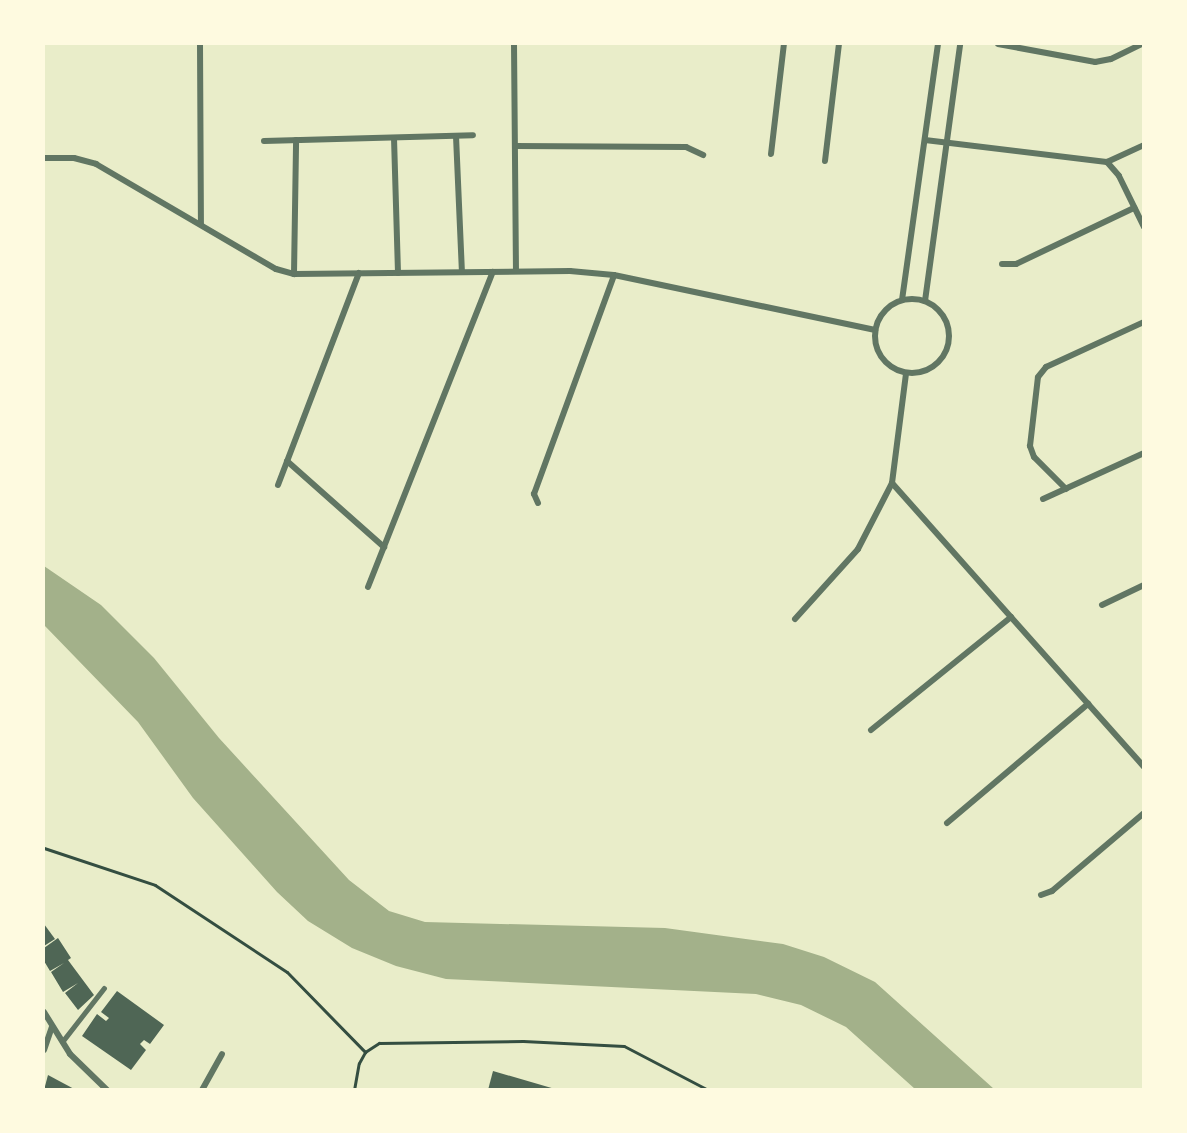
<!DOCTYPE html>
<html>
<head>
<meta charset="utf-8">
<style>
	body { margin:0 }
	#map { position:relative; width:1187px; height:1133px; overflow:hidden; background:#e9edc9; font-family:Quicksand,sans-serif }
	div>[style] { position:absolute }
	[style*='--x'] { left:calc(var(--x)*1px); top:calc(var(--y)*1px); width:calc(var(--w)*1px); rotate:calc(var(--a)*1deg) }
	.water>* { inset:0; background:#a3b18a }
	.building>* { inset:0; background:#4f6655 }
	.path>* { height:3px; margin:-1.5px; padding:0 1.5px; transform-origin:1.5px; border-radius:1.5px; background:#344e41 }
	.service>* { height:4.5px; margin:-2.25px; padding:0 2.25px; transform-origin:2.25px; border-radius:2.25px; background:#617663 }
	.minor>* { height:6px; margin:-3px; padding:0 3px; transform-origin:3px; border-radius:3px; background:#617663 }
	.minor>.ring { margin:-3px; padding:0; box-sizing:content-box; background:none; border:6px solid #617663; border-radius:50% }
	span { translate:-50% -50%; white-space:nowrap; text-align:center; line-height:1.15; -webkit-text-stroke:4.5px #fefae0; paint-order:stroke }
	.frame { position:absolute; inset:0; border:45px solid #fefae0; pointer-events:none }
</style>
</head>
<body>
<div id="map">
	<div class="water">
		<div style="clip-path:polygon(44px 566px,101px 605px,154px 658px,219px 738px,349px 880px,389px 911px,425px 922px,665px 928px,783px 944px,824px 957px,875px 982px,994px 1089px,915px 1089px,846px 1027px,801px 1005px,756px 994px,446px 979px,396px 966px,352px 948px,308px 921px,277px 892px,193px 798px,138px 722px,44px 625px)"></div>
	</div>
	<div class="building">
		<div style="clip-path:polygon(44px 924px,55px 939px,44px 946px)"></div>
		<div style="clip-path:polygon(58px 938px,71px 958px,68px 960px,94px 995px,78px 1010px,65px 993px,78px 983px,63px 992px,51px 972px,64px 963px,50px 971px,44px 961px,44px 948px)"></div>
		<div style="clip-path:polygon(117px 991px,164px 1025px,150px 1044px,144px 1040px,140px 1044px,146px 1050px,131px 1070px,82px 1036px,97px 1014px,106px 1021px,109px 1018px,101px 1012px)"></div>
		<div style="clip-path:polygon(493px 1071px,555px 1089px,555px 1090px,488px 1090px)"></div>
		<div style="clip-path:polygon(48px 1075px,76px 1090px,44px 1090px)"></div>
	</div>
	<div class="path">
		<div style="--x:44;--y:848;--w:117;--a:18.4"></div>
		<div style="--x:155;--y:885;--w:158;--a:33.4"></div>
		<div style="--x:287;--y:972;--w:112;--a:45.7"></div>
		<div style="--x:354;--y:1090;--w:27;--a:-80"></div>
		<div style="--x:359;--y:1063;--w:13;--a:-61"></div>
		<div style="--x:365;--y:1052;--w:17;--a:-33"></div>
		<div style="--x:379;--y:1043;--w:144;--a:-0.8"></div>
		<div style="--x:523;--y:1041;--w:101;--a:2.8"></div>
		<div style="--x:624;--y:1046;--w:95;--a:27.6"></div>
	</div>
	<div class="service">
		<div style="--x:62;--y:1042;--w:68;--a:-52.1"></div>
	</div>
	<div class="minor">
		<div style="--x:200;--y:44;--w:180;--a:89.7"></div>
		<div style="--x:514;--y:44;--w:227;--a:89.5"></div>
		<div style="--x:998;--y:44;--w:99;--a:10.5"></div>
		<div style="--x:1095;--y:62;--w:16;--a:-11"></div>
		<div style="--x:1111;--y:59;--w:34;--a:-26"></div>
		<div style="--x:456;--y:136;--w:136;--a:87.5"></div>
		<div style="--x:394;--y:138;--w:135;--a:88.3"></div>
		<div style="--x:925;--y:140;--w:183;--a:6.9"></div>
		<div style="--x:1107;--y:162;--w:41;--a:-24.7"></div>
		<div style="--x:264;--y:141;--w:209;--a:-1.6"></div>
		<div style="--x:515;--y:146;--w:171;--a:0.3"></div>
		<div style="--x:686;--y:147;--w:19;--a:25"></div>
		<div style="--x:771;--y:154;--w:111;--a:-83.3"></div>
		<div style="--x:44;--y:158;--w:30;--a:0"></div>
		<div style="--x:74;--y:158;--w:23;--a:15"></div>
		<div style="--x:96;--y:164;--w:208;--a:30.3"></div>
		<div style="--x:276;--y:269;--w:19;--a:16"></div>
		<div style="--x:294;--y:274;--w:276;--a:-0.6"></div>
		<div style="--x:570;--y:271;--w:44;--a:5.2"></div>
		<div style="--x:614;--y:275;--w:267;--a:11.9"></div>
		<div style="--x:825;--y:161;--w:118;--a:-83.2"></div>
		<div style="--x:1107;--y:162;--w:18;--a:49"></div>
		<div style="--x:1119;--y:176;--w:57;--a:63.9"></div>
		<div style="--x:1002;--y:264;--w:14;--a:0"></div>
		<div style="--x:1016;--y:264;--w:131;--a:-25.4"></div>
		<div style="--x:294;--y:274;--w:134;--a:-89.1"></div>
		<div class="ring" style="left:875px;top:299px;width:68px;height:68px"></div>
		<div style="--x:902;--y:300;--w:259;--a:-82"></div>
		<div style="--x:925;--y:301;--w:259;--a:-82.2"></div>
		<div style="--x:287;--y:461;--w:130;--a:41.6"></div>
		<div style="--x:892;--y:483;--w:380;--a:48.4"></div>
		<div style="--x:278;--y:485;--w:227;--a:-69.1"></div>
		<div style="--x:1066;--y:489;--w:45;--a:-135"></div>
		<div style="--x:1034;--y:457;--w:12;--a:-110"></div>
		<div style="--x:1030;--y:446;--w:69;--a:-83.4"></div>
		<div style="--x:1038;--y:377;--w:13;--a:-51"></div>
		<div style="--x:1046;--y:367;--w:108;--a:-24.7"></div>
		<div style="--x:1043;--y:499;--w:111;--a:-24.5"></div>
		<div style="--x:538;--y:503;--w:10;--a:-114"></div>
		<div style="--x:534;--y:494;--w:233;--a:-69.9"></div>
		<div style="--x:368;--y:587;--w:339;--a:-68.4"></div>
		<div style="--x:1102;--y:605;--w:47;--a:-25.5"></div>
		<div style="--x:795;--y:619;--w:94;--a:-48"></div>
		<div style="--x:858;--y:549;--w:74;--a:-62.7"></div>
		<div style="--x:892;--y:483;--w:111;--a:-82.7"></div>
		<div style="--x:871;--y:730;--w:180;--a:-38.9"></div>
		<div style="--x:947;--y:823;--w:185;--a:-40.2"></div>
		<div style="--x:1041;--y:895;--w:12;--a:-20"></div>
		<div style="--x:1052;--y:891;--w:121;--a:-40.3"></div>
		<div style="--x:44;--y:1012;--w:49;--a:58.2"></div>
		<div style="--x:70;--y:1054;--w:52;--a:44.2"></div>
		<div style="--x:44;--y:1050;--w:24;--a:-71"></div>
		<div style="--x:202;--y:1090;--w:41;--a:-60.9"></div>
	</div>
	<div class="frame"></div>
</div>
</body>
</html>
